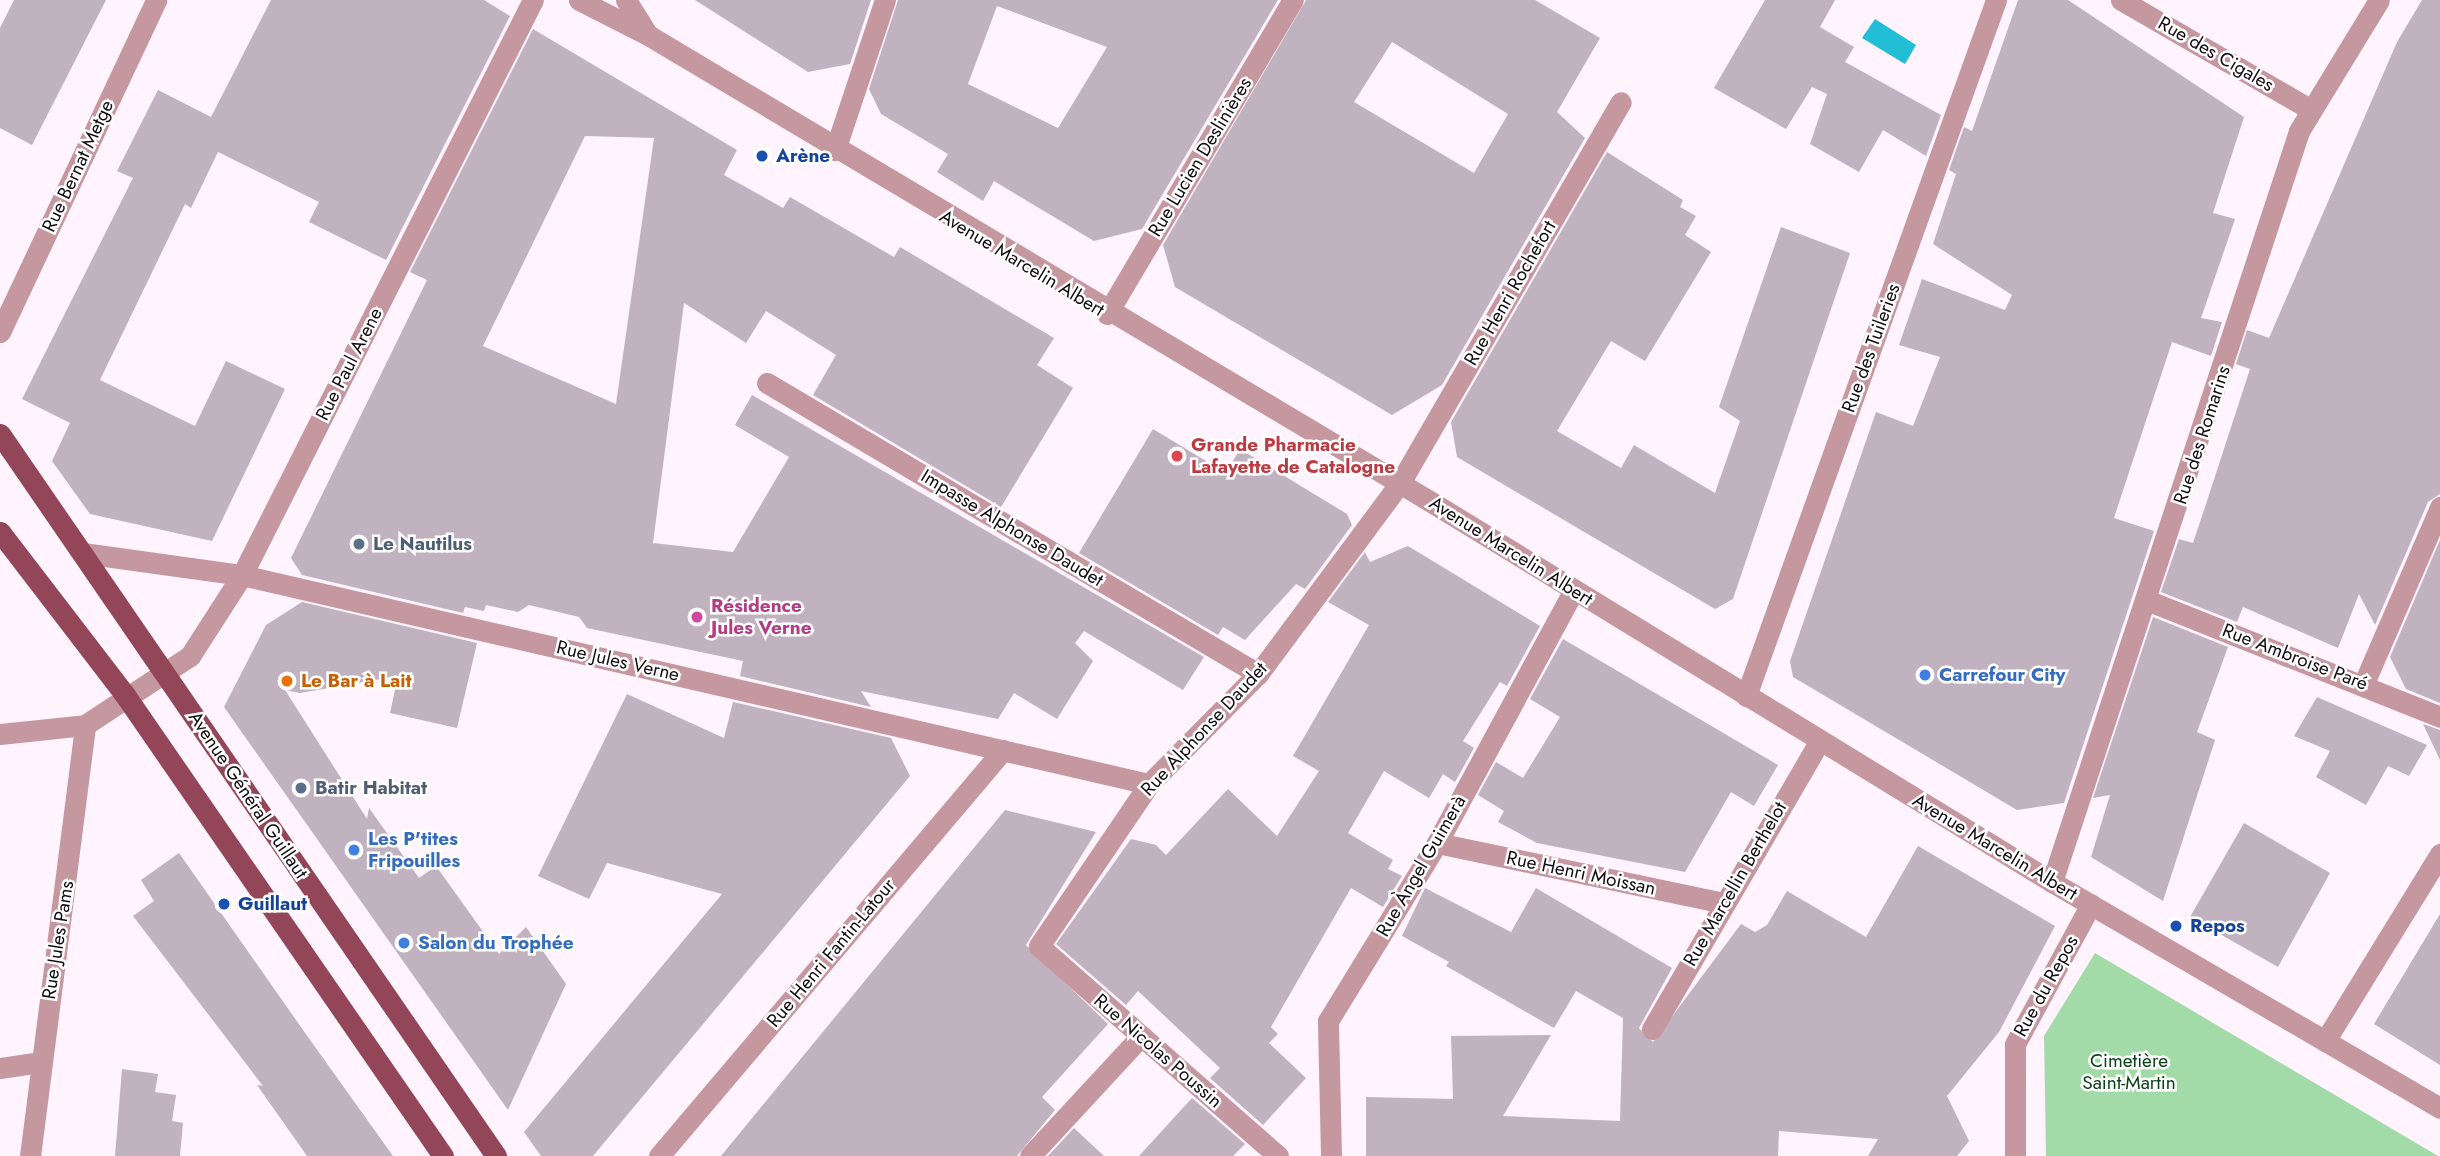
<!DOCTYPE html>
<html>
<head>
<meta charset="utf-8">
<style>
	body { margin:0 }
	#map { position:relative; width:2440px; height:1156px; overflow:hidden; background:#fff3fe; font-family:Jost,sans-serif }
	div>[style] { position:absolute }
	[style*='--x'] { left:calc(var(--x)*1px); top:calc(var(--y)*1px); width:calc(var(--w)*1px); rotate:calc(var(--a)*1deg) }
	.green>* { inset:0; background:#a2dba7 }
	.water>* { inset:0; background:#21bed6 }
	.building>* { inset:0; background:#c0b2bf }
	.minor>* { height:21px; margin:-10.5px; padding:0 10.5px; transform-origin:10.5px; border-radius:10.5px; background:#c5979f }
	.major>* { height:21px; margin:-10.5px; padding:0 10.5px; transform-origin:10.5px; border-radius:10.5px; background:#924657 }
	.dots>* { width:19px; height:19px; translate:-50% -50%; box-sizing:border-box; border:4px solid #fff; border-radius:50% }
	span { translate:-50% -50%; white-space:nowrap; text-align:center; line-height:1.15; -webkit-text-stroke:5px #fff; paint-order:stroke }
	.street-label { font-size:19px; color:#110c11 }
	.transit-label { font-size:19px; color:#164399; font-weight:700 }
	.left { translate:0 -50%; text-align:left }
	.health-label { font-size:19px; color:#be3a42; font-weight:700 }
	.service-label { font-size:19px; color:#4e5e75; font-weight:700 }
	.hotel-label { font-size:19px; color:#b23c85; font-weight:700 }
	.shop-label { font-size:19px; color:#366cbe; font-weight:700 }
	.food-label { font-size:19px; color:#c56008; font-weight:700 }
	.park-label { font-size:19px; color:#084216 }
</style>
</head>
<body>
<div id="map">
	<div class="green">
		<div style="clip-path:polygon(2095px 953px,2438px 1156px,2046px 1156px,2044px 1036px)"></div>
	</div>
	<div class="water">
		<div style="clip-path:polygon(1875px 19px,1916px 45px,1905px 64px,1862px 38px)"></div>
	</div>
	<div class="building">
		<div style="clip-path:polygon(14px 0,106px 0,32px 145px,0 128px,0 28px)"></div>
		<div style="clip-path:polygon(271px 0,484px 0,510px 16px,386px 260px,309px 222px,319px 202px,218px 152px,191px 208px,185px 204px,100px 380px,195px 426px,226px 361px,285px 389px,212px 541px,90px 514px,52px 461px,70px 423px,22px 399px,133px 178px,117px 171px,158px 90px,211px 117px)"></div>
		<div style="clip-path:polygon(695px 0,871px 0,850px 64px,808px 72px)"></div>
		<div style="clip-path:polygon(evenodd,898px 0,1278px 0,1142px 229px,1094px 241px,994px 181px,983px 201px,937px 172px,948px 154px,881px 114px,869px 89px,898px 0,997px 6px,1107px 47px,1058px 128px,968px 84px,997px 6px)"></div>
		<div style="clip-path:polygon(evenodd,1306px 0,1535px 0,1600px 38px,1557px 112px,1585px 138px,1442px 385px,1392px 415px,1175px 287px,1163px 245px,1306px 0,1392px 42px,1508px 114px,1474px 173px,1354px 102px,1392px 42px)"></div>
		<div style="clip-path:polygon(1765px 0,1835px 0,1820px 27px,1854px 47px,1845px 62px,1941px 115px,1926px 156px,1883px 130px,1859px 172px,1810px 144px,1827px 94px,1812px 87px,1786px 129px,1714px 88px)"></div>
		<div style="clip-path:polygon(2018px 0,2068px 0,2244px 117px,2213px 213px,2235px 219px,2201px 318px,2222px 322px,2211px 356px,2172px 342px,2133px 460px,2114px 518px,2154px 531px,2064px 803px,2017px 810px,1793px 677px,1790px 661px,1876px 412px,1913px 426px,1940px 357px,1899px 345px,1922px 279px,2005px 310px,2012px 295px,1933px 244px,1956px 174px,1949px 170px,1964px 127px,1972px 131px)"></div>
		<div style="clip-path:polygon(2422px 0,2440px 0,2440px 494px,2428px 502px,2375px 625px,2359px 594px,2338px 648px,2243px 607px,2237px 622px,2161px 592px,2179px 539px,2193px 543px,2206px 504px,2250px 369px,2236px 364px,2247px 330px,2269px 338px,2397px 42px)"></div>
		<div style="clip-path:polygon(evenodd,533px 29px,737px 150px,724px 175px,783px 208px,790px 197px,894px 257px,900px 247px,1054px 338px,1037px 365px,1073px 388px,1001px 507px,813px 395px,836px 355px,766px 311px,746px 343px,684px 303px,653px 543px,733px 552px,789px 457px,735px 425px,752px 395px,1204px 657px,1183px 690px,1084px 631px,1075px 643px,1093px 661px,1057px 719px,1014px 693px,998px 719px,861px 691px,871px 707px,740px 676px,743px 661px,587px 628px,579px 617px,529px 605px,518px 612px,486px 605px,484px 611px,465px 607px,463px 613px,302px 575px,291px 558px,427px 280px,410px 272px,533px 29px,585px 136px,654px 138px,616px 404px,483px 346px,585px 136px)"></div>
		<div style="clip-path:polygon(1607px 152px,1683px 200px,1680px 207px,1696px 216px,1685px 235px,1711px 252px,1645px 361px,1611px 341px,1557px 431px,1621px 468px,1634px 445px,1715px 493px,1740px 421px,1719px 407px,1781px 227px,1850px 253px,1733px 599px,1715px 609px,1457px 457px,1451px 422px)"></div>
		<div style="clip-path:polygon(1153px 429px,1226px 473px,1240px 449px,1347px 514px,1352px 525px,1305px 589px,1296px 584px,1245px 640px,1223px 627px,1218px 635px,1079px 553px)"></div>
		<div style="clip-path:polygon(2440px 540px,2440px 703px,2406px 689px,2390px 657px)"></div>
		<div style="clip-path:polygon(1408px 546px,1540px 626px,1507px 686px,1500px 682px,1463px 741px,1474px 748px,1455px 782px,1443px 774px,1429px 798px,1384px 771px,1348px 833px,1393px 860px,1388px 869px,1402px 876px,1383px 907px,1351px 888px,1271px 1027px,1278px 1034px,1269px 1043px,1306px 1078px,1263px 1125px,1210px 1078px,1220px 1068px,1138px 991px,1126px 1005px,1056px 944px,1131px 839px,1156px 845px,1166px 855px,1228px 789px,1277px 836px,1319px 771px,1293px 756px,1369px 625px,1328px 602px,1365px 552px,1370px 562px)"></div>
		<div style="clip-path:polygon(302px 602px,477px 643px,457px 728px,390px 713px,398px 676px,300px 693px,285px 690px,367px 819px,369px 808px,419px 878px,436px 866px,499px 954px,526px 927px,566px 984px,508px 1110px,224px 707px,266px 625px)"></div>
		<div style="clip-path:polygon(2153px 617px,2228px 647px,2197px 732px,2215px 740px,2163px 901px,2091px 857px,2110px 795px,2093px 798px)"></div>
		<div style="clip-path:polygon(1563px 639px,1778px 765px,1754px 806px,1731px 792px,1685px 872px,1537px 843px,1498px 822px,1504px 811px,1478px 795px,1496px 762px,1523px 778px,1560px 717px,1530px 699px)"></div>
		<div style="clip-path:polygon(627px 694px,724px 738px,733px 702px,891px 738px,910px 776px,593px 1156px,541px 1156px,524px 1132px,722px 894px,607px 863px,589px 899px,538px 876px)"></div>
		<div style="clip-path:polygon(2317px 697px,2427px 745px,2409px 776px,2388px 766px,2366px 805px,2316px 777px,2330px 751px,2294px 736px)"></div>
		<div style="clip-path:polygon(2423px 724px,2440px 730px,2440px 760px)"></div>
		<div style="clip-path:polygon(1005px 810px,1096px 832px,1026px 945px,1108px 1024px,1042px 1097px,1055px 1110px,1017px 1156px,721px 1156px)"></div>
		<div style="clip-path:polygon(2244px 823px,2330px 873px,2278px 967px,2190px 917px)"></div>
		<div style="clip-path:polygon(1918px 846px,2055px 926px,1999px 1032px,1947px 1096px,1969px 1141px,1957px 1156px,1868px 1156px,1878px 1139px,1779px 1131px,1778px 1156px,1366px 1156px,1366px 1097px,1453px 1099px,1451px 1036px,1551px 1035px,1503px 1116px,1620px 1121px,1623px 1018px,1576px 991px,1554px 1028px,1446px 966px,1449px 962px,1402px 936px,1425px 888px,1511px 932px,1536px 888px,1672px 968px,1639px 1028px,1653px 1042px,1741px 924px,1755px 932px,1767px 925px,1787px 891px,1866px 937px)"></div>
		<div style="clip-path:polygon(179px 853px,303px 1030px,393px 1156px,307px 1156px,257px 1085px,263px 1086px,133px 916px,154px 901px,141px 880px)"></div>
		<div style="clip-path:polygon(2440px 914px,2440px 1065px,2374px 1024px)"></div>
		<div style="clip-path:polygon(122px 1069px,158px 1074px,155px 1092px,176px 1095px,172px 1121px,183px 1123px,180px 1156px,115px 1156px)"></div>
		<div style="clip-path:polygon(1192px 1098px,1245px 1144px,1233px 1156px,1139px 1156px)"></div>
		<div style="clip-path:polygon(1074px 1128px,1104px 1156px,1048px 1156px)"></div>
	</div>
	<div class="minor">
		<div style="--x:579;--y:0;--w:77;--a:26.9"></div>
		<div style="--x:648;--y:35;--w:908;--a:30.8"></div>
		<div style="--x:1428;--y:500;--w:732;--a:31.47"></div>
		<div style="--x:2052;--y:882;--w:449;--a:30.2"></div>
		<div style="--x:626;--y:0;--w:40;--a:58"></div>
		<div style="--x:2121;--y:0;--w:218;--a:30"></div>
		<div style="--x:835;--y:150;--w:158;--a:-71.6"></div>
		<div style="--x:1107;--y:314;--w:365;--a:-59.4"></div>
		<div style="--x:0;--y:332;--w:367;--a:-64.8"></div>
		<div style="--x:767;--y:383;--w:571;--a:30.65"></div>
		<div style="--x:83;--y:553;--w:161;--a:7.9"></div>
		<div style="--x:242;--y:575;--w:931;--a:12.98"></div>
		<div style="--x:2149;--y:601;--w:313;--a:21.7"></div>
		<div style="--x:2364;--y:683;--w:192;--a:-66.6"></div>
		<div style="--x:1746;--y:696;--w:740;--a:-70.24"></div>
		<div style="--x:0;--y:734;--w:85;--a:-6"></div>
		<div style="--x:85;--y:725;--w:126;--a:-33.3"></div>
		<div style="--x:190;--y:656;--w:96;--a:-57.3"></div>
		<div style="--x:242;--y:575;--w:644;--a:-63.16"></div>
		<div style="--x:1437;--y:843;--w:293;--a:11.8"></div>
		<div style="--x:2052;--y:882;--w:791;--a:-71.79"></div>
		<div style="--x:2299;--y:131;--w:153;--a:-58.6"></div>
		<div style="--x:1652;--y:1029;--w:334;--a:-59.8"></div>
		<div style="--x:2325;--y:1041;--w:220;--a:-58.4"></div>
		<div style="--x:0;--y:1068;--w:40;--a:-8.5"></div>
		<div style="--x:30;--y:1156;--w:434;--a:-82.7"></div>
		<div style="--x:659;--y:1156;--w:532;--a:-49.73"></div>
		<div style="--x:1030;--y:1156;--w:163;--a:-47.2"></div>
		<div style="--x:1278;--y:1156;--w:318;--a:-138.7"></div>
		<div style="--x:1039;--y:946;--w:196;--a:-55.8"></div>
		<div style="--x:1149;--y:784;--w:155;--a:-45.3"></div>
		<div style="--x:1258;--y:674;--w:238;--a:-53.4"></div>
		<div style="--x:1400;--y:483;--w:440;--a:-59.9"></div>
		<div style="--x:1331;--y:1156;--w:135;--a:-91.3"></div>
		<div style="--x:1328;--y:1021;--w:209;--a:-58.5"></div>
		<div style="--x:1437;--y:843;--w:288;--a:-61.6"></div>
		<div style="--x:2015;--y:1156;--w:112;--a:-90"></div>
		<div style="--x:2015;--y:1044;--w:159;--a:-61.5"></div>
	</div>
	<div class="major">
		<div style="--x:0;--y:434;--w:876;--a:55.51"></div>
		<div style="--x:0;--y:532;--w:205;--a:52.5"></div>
		<div style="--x:125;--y:695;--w:560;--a:55.4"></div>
	</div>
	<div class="dots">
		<div style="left:762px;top:156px;background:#1a4fb4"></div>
		<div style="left:1177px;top:456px;background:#e0444e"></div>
		<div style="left:359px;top:544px;background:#5c6f8a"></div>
		<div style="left:697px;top:617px;background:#d1479c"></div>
		<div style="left:1925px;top:675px;background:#3f7fe0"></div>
		<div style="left:287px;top:681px;background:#e8710a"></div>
		<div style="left:301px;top:788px;background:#5c6f8a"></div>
		<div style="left:354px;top:850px;background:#3f7fe0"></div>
		<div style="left:224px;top:904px;background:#1a4fb4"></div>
		<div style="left:2176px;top:926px;background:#1a4fb4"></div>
		<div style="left:404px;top:943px;background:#3f7fe0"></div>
	</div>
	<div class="street-label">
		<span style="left:2216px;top:54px;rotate:30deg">Rue des Cigales</span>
		<span style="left:1200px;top:157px;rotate:-59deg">Rue Lucien Deslinières</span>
		<span style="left:78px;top:166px;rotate:-65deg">Rue Bernat Metge</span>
		<span style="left:1022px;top:263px;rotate:31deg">Avenue Marcelin Albert</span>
		<span style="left:1510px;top:293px;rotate:-60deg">Rue Henri Rochefort</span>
		<span style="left:1871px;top:348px;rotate:-70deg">Rue des Tuileries</span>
		<span style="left:349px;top:364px;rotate:-63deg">Rue Paul Arene</span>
		<span style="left:2202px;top:435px;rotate:-72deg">Rue des Romarins</span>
		<span style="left:1012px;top:528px;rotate:31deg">Impasse Alphonse Daudet</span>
		<span style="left:1511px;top:551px;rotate:32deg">Avenue Marcelin Albert</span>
		<span style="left:2295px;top:657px;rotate:21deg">Rue Ambroise Paré</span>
		<span style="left:618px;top:661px;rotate:13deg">Rue Jules Verne</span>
		<span style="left:1204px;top:729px;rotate:-47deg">Rue Alphonse Daudet</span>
		<span style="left:248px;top:795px;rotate:56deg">Avenue Général Guillaut</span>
		<span style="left:1995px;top:847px;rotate:31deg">Avenue Marcelin Albert</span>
		<span style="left:1421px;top:866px;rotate:-60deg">Rue Àngel Guimerà</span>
		<span style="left:1581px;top:873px;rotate:12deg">Rue Henri Moissan</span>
		<span style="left:1735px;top:884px;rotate:-60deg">Rue Marcellin Berthelot</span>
		<span style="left:58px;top:940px;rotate:-81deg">Rue Jules Pams</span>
		<span style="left:831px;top:953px;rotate:-50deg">Rue Henri Fantin-Latour</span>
		<span style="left:2046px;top:986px;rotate:-61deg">Rue du Repos</span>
		<span style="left:1158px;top:1051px;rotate:41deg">Rue Nicolas Poussin</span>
	</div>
	<div class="transit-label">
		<span class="left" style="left:776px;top:156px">Arène</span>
		<span class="left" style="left:238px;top:904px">Guillaut</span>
		<span class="left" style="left:2190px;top:926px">Repos</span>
	</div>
	<div class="health-label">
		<span class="left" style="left:1191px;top:456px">Grande Pharmacie<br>Lafayette de Catalogne</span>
	</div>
	<div class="service-label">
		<span class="left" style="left:373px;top:544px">Le Nautilus</span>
		<span class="left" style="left:315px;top:788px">Batir Habitat</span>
	</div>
	<div class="hotel-label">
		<span class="left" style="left:711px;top:617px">Résidence<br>Jules Verne</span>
	</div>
	<div class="shop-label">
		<span class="left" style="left:1939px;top:675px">Carrefour City</span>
		<span class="left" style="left:368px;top:850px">Les P'tites<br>Fripouilles</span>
		<span class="left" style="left:418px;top:943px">Salon du Trophée</span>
	</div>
	<div class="food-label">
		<span class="left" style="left:301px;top:681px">Le Bar à Lait</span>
	</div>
	<div class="park-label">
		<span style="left:2129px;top:1072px">Cimetière<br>Saint-Martin</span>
	</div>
</div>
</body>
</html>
